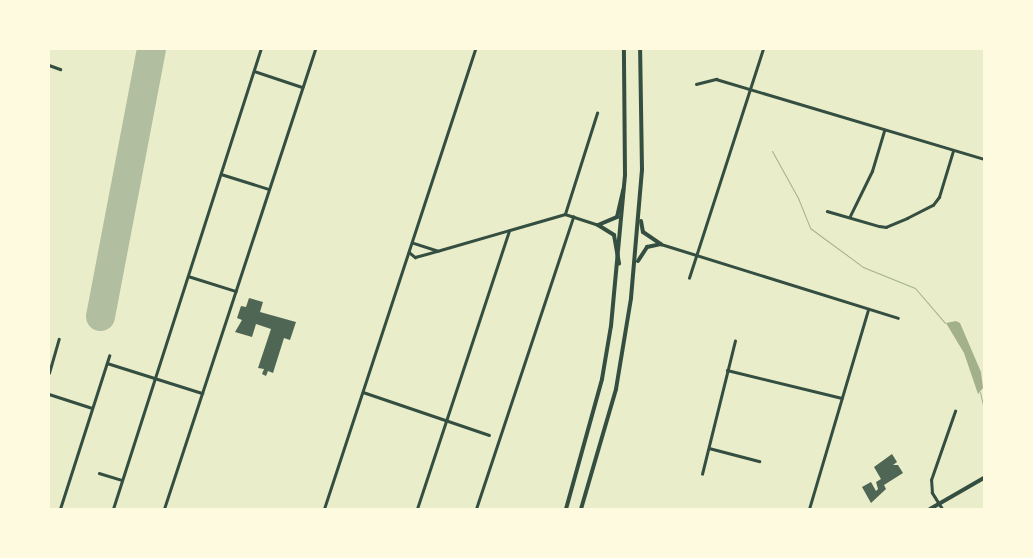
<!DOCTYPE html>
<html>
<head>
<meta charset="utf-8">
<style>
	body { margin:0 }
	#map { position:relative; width:1033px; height:558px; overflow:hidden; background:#e9edc9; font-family:"Archivo Narrow",sans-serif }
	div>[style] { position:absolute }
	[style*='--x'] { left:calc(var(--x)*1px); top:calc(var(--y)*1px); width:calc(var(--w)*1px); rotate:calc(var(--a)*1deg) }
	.water>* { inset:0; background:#a3b18a }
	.stream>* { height:1px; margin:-0.5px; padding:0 0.5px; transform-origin:0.5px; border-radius:0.5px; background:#a3b18a }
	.runway>* { height:29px; margin:-14.5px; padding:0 14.5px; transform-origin:14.5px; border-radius:14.5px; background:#b2bea0 }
	.building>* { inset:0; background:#4f6655 }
	.minor>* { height:2.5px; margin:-1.25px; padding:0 1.25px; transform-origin:1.25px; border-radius:1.25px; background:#344e41 }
	.primary>* { height:4px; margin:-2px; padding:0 2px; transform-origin:2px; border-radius:2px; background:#344e41 }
	.trunk>* { height:4px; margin:-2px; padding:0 2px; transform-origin:2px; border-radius:2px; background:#344e41 }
	span { translate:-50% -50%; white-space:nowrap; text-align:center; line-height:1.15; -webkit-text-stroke:4px #fefae0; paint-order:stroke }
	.frame { position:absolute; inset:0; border:50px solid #fefae0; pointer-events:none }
</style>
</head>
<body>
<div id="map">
	<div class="water">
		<div style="clip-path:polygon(956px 321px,960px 323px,981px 372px,983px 388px,978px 394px,964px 353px,946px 323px)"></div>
	</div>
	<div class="stream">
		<div style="--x:772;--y:151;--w:54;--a:61"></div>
		<div style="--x:798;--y:198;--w:32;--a:68"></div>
		<div style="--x:810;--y:228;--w:66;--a:36.3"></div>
		<div style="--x:863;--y:267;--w:56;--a:22"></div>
		<div style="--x:915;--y:288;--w:46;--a:49.4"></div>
		<div style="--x:980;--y:392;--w:17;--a:77"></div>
		<div style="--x:984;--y:409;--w:58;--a:90"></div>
	</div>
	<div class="runway">
		<div style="--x:100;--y:316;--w:272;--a:-79.2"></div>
	</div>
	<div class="building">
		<div style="clip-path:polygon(249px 298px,263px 302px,260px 312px,296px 322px,290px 340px,284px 338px,273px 373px,268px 371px,266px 376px,262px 374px,264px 369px,258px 368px,271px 329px,256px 324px,252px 337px,235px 332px,242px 320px,237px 318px,241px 306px,246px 307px)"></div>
		<div style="clip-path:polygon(892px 454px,897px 462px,893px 465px,898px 465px,903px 473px,884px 485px,886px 489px,871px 503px,862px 487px,871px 482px,876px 491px,878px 489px,876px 482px,881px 479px,874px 467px)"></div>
	</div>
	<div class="minor">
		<div style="--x:49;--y:65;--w:12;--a:20"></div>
		<div style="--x:254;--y:71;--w:51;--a:18.4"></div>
		<div style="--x:696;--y:84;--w:21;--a:-14"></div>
		<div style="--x:716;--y:79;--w:280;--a:16.6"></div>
		<div style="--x:221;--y:174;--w:50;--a:17.4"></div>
		<div style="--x:827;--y:211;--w:54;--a:16.1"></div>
		<div style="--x:879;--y:226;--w:7;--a:8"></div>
		<div style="--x:886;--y:227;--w:23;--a:-23"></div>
		<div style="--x:907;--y:218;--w:29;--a:-27"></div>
		<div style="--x:933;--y:205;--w:10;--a:-53"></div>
		<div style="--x:939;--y:197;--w:48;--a:-73.1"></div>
		<div style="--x:565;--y:214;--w:106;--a:-72.4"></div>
		<div style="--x:850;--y:216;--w:50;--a:-63.9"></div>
		<div style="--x:872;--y:171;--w:42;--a:-73.3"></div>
		<div style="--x:661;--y:244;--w:248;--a:17.3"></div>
		<div style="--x:437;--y:251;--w:133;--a:-16.1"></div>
		<div style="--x:565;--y:214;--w:35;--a:18"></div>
		<div style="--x:409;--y:252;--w:8;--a:40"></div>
		<div style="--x:415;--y:257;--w:23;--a:-15"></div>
		<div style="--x:437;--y:251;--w:26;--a:-162"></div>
		<div style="--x:188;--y:276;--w:50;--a:17.4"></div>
		<div style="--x:689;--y:278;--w:241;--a:-72.1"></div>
		<div style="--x:107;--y:363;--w:100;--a:17.5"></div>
		<div style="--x:727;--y:370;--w:118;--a:13.7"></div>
		<div style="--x:49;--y:373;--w:35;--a:-74"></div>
		<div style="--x:363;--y:392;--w:133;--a:18.8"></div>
		<div style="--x:49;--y:394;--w:45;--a:18"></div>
		<div style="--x:709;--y:448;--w:52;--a:14.6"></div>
		<div style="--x:99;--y:473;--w:24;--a:17"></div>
		<div style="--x:702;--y:474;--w:137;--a:-76.1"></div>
		<div style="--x:60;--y:509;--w:161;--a:-72.2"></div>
		<div style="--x:113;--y:509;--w:483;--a:-72.2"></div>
		<div style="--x:164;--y:509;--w:484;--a:-71.8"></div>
		<div style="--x:324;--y:509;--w:484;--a:-71.8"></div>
		<div style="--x:417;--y:509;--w:293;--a:-71.7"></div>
		<div style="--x:476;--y:509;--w:308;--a:-71.6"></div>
		<div style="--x:809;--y:509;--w:208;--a:-73.5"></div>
		<div style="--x:942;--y:509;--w:19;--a:-122"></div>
		<div style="--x:932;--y:493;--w:13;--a:-94"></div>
		<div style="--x:931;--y:480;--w:73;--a:-70.8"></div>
	</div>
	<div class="primary">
		<div style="--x:930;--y:509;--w:62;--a:-29.9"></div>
	</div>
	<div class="trunk">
		<div style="--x:641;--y:221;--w:11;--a:80"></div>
		<div style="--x:643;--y:232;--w:22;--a:34"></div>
		<div style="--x:598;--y:225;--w:21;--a:-23"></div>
		<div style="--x:617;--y:217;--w:28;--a:-77"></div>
		<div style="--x:598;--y:225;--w:19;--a:32"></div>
		<div style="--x:614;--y:235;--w:29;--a:80"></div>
		<div style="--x:638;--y:261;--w:17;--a:-57"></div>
		<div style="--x:647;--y:247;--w:14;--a:-12"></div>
		<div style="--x:566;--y:509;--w:135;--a:-74.5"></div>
		<div style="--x:602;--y:379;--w:54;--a:-80.4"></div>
		<div style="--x:611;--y:326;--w:152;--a:-84.7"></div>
		<div style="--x:625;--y:175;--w:126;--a:-90.5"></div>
		<div style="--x:581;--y:509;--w:125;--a:-73.7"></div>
		<div style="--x:616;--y:389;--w:92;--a:-80.6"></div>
		<div style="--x:631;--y:298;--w:128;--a:-85.1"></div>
		<div style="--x:642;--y:170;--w:121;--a:-90.9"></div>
	</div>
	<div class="frame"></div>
</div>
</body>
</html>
